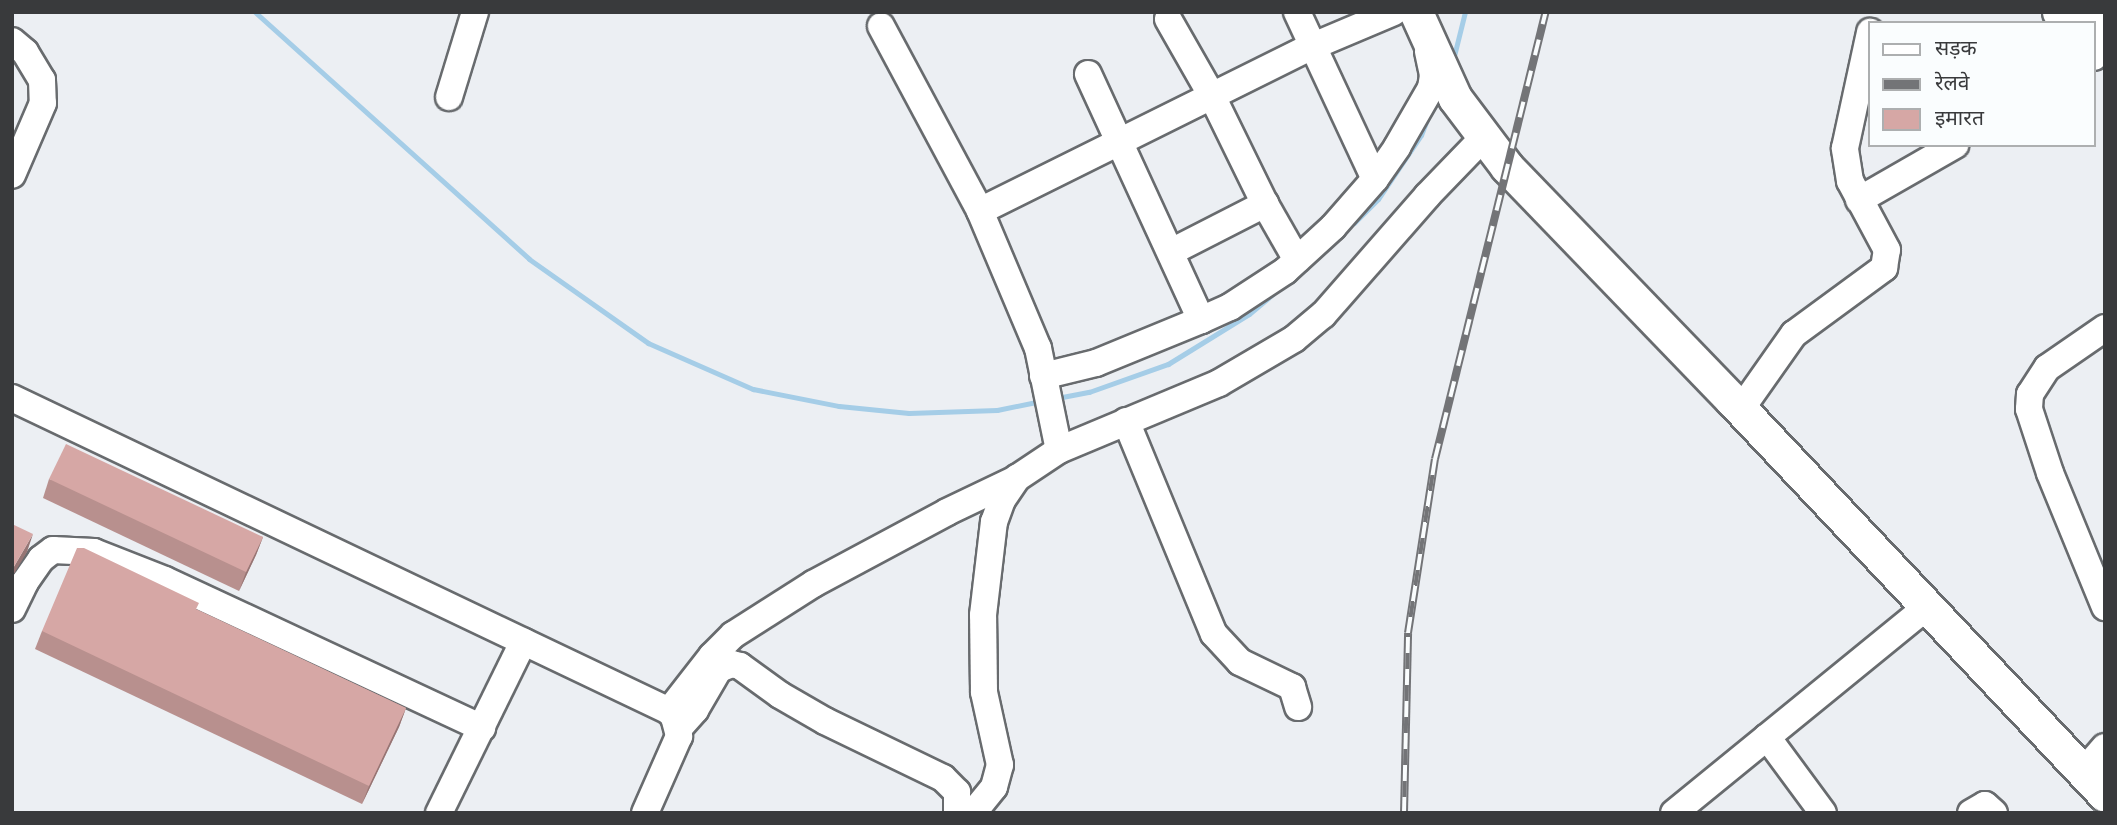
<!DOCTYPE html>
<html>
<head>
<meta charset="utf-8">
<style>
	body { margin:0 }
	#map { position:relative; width:2117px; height:825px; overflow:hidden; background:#eceff3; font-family:"Alegreya Sans","Noto Sans Devanagari",sans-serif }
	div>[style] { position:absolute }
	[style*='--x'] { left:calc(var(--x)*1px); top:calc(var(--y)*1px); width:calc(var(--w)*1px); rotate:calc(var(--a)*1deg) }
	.stream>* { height:5px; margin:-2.5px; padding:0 2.5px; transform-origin:2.5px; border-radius:2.5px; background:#a5cde7 }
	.roads { filter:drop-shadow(2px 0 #686b6e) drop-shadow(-2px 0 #686b6e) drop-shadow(0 2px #686b6e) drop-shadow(0 -2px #686b6e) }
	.minor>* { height:26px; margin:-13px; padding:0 13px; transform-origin:13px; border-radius:13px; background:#fff }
	.major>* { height:33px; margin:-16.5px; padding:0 16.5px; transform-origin:16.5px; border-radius:16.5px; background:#fff }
	.rail>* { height:8px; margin-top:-4px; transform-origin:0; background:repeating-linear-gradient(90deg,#fafdfe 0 16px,#737477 0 32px); box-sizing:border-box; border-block:2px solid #737477 }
	.wall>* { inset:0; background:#b8908e }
	.shaded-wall>* { inset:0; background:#967574 }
	.building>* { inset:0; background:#d6a7a5 }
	span { translate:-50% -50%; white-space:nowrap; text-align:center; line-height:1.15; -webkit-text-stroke:5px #fafdfe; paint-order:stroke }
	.frame { position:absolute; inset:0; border:14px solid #393a3c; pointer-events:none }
	.legend { position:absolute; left:1868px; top:21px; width:228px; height:126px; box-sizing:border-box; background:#fafdfe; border:2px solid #adafb0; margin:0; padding:9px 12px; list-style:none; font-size:21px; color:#393a3c }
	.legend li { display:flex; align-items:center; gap:14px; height:35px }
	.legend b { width:35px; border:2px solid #adafb0 }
</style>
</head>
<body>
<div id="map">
	<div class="stream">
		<div style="--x:255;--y:12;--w:369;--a:42"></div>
		<div style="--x:529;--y:259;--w:146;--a:35.2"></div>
		<div style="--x:648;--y:343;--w:115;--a:23.7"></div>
		<div style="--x:753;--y:389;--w:88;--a:11.2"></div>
		<div style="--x:839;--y:406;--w:70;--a:5.7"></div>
		<div style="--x:909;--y:413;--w:88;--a:-2"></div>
		<div style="--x:997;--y:410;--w:45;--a:-11.6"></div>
		<div style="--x:1453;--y:60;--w:49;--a:-76"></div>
		<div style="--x:1354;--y:223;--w:34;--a:-45"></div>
		<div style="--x:1378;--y:199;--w:77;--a:-56.1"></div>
		<div style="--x:1421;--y:135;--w:19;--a:-69"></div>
		<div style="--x:1057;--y:398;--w:33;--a:-11"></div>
		<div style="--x:1089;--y:392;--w:84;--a:-19.5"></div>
		<div style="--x:1168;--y:364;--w:95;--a:-31.7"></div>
		<div style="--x:1249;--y:314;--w:31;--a:-40"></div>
	</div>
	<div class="roads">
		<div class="minor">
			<div style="--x:1297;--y:12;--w:184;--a:65"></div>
			<div style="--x:1168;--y:19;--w:89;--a:60.3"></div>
			<div style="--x:1212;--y:96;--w:120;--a:63.9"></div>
			<div style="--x:1265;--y:204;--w:64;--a:60.3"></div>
			<div style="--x:881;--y:26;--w:210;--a:61.8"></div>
			<div style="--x:980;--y:211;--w:149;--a:67.1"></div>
			<div style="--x:1038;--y:348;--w:104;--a:78.4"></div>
			<div style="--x:12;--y:41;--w:17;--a:40"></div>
			<div style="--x:25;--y:52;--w:33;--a:59"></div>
			<div style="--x:42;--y:80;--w:23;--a:88"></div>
			<div style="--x:43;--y:103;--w:78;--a:113.3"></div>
			<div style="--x:2094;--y:57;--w:16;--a:-47"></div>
			<div style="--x:1088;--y:74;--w:271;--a:65.3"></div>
			<div style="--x:449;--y:97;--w:89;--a:-73"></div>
			<div style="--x:1859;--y:200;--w:111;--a:-29.8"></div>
			<div style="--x:980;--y:211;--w:369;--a:-26.4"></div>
			<div style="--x:1311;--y:47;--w:90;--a:-22.9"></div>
			<div style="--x:1171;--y:252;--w:106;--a:-27.1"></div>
			<div style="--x:2105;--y:328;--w:70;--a:145.4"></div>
			<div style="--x:2047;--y:368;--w:31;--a:123"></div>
			<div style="--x:2030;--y:394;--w:15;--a:94"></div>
			<div style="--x:2029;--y:409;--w:67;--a:71.8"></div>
			<div style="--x:2050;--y:473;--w:145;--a:67.7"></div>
			<div style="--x:1043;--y:376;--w:55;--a:-13.8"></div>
			<div style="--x:1096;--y:363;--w:113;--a:-22.3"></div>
			<div style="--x:1201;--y:320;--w:32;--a:-24"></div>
			<div style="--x:1230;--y:307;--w:66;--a:-33.2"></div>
			<div style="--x:1285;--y:271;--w:65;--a:-42.5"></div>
			<div style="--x:1333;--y:227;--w:64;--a:-48.8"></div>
			<div style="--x:1375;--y:179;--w:39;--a:-55"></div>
			<div style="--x:1397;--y:147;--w:68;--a:-60"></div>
			<div style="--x:1431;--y:88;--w:13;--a:-81"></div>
			<div style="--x:1433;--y:75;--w:24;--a:-102"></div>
			<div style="--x:12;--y:398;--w:728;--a:25.47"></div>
			<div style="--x:669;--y:711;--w:8;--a:50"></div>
			<div style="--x:674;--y:717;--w:20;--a:75"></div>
			<div style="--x:679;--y:736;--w:84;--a:113.8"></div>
			<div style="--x:1741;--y:409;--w:92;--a:-54.8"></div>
			<div style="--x:1794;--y:334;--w:112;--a:-36.3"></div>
			<div style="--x:1884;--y:268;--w:18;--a:-81"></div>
			<div style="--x:1887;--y:250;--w:78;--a:-118.2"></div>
			<div style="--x:1850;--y:181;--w:33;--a:-99"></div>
			<div style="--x:1845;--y:148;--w:119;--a:-77.8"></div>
			<div style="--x:1126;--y:421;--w:230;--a:67.6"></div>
			<div style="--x:1214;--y:634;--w:38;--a:47"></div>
			<div style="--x:1240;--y:662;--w:58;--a:25.7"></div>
			<div style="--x:1292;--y:687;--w:21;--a:73"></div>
			<div style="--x:12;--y:609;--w:30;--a:-64"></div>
			<div style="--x:25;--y:582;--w:28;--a:-55"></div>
			<div style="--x:41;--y:559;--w:15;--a:-37"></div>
			<div style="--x:53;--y:550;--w:41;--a:2.8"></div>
			<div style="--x:94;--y:552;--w:76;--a:21.5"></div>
			<div style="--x:165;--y:580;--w:350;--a:25"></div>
			<div style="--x:669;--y:711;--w:70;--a:-52"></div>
			<div style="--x:712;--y:656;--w:30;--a:-45"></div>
			<div style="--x:733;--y:635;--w:95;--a:-32.5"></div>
			<div style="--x:813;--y:584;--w:152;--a:-28.2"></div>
			<div style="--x:947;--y:512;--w:76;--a:-25.6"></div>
			<div style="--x:679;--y:728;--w:24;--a:-48"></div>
			<div style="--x:695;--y:710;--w:48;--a:-59.7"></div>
			<div style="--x:719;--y:669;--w:14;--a:-21"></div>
			<div style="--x:732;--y:664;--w:8;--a:14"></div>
			<div style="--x:740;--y:666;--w:49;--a:35.9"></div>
			<div style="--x:780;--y:695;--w:52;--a:30"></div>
			<div style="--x:825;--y:721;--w:131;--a:25.8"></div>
			<div style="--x:943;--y:778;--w:20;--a:45"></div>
			<div style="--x:957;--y:792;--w:21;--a:90"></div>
			<div style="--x:1767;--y:737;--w:94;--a:53.6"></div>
			<div style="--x:2083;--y:772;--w:33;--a:-49"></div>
			<div style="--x:439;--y:813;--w:191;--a:-63.8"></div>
			<div style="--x:973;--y:813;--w:33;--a:-51"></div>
			<div style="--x:994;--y:787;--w:23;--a:-75"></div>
			<div style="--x:1000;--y:765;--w:75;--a:-102.4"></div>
			<div style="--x:984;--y:692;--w:77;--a:-90.7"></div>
			<div style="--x:983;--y:615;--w:94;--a:-83.3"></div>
			<div style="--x:994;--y:522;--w:23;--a:-70"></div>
			<div style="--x:1002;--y:500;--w:27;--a:-56"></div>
			<div style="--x:1017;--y:478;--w:50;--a:-33.7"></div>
			<div style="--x:1059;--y:450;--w:173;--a:-22.7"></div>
			<div style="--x:1219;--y:383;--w:87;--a:-30.4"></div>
			<div style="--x:1294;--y:339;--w:38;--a:-40"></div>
			<div style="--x:1323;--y:315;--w:158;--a:-48.8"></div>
			<div style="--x:1427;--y:196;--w:82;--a:-46"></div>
			<div style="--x:1674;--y:813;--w:326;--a:-39.2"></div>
			<div style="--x:1971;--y:813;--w:16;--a:-30"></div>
			<div style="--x:1985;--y:805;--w:12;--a:42"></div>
		</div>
		<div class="major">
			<div style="--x:1416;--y:12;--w:94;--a:65.6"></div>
			<div style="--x:1455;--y:98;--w:86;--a:53"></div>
			<div style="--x:1507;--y:167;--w:324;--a:46"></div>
			<div style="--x:1732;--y:400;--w:543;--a:46.64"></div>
			<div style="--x:2059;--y:12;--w:48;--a:14.6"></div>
		</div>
	</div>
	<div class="rail">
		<div style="--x:1404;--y:813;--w:180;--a:-88.7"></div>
		<div style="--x:1408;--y:633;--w:176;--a:-81.2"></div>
		<div style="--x:1435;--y:459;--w:461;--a:-76.1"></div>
	</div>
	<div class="wall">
		<div style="clip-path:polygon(49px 479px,263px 537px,256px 555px,239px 591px,43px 498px)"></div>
		<div style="clip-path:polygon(197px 610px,406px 708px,399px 727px,362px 804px,35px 649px,42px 631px)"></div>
	</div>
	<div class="shaded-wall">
		<div style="clip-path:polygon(33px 534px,27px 552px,12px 577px,12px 570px)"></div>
		<div style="clip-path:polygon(263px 537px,256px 555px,239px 591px,246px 572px)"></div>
		<div style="clip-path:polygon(406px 708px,399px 727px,362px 804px,369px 786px)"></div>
	</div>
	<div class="building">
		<div style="clip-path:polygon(66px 444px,263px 537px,246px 572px,49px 479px)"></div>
		<div style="clip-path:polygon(12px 524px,33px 534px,12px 570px)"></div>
		<div style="clip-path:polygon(77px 548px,84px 548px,199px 603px,196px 609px,406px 708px,369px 786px,42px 631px)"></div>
	</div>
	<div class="frame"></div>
	<ul class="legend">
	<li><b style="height:9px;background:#fff"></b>सड़क</li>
	<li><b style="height:9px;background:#737477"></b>रेलवे</li>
	<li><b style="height:19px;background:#d6a7a5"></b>इमारत</li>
	</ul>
</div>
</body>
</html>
